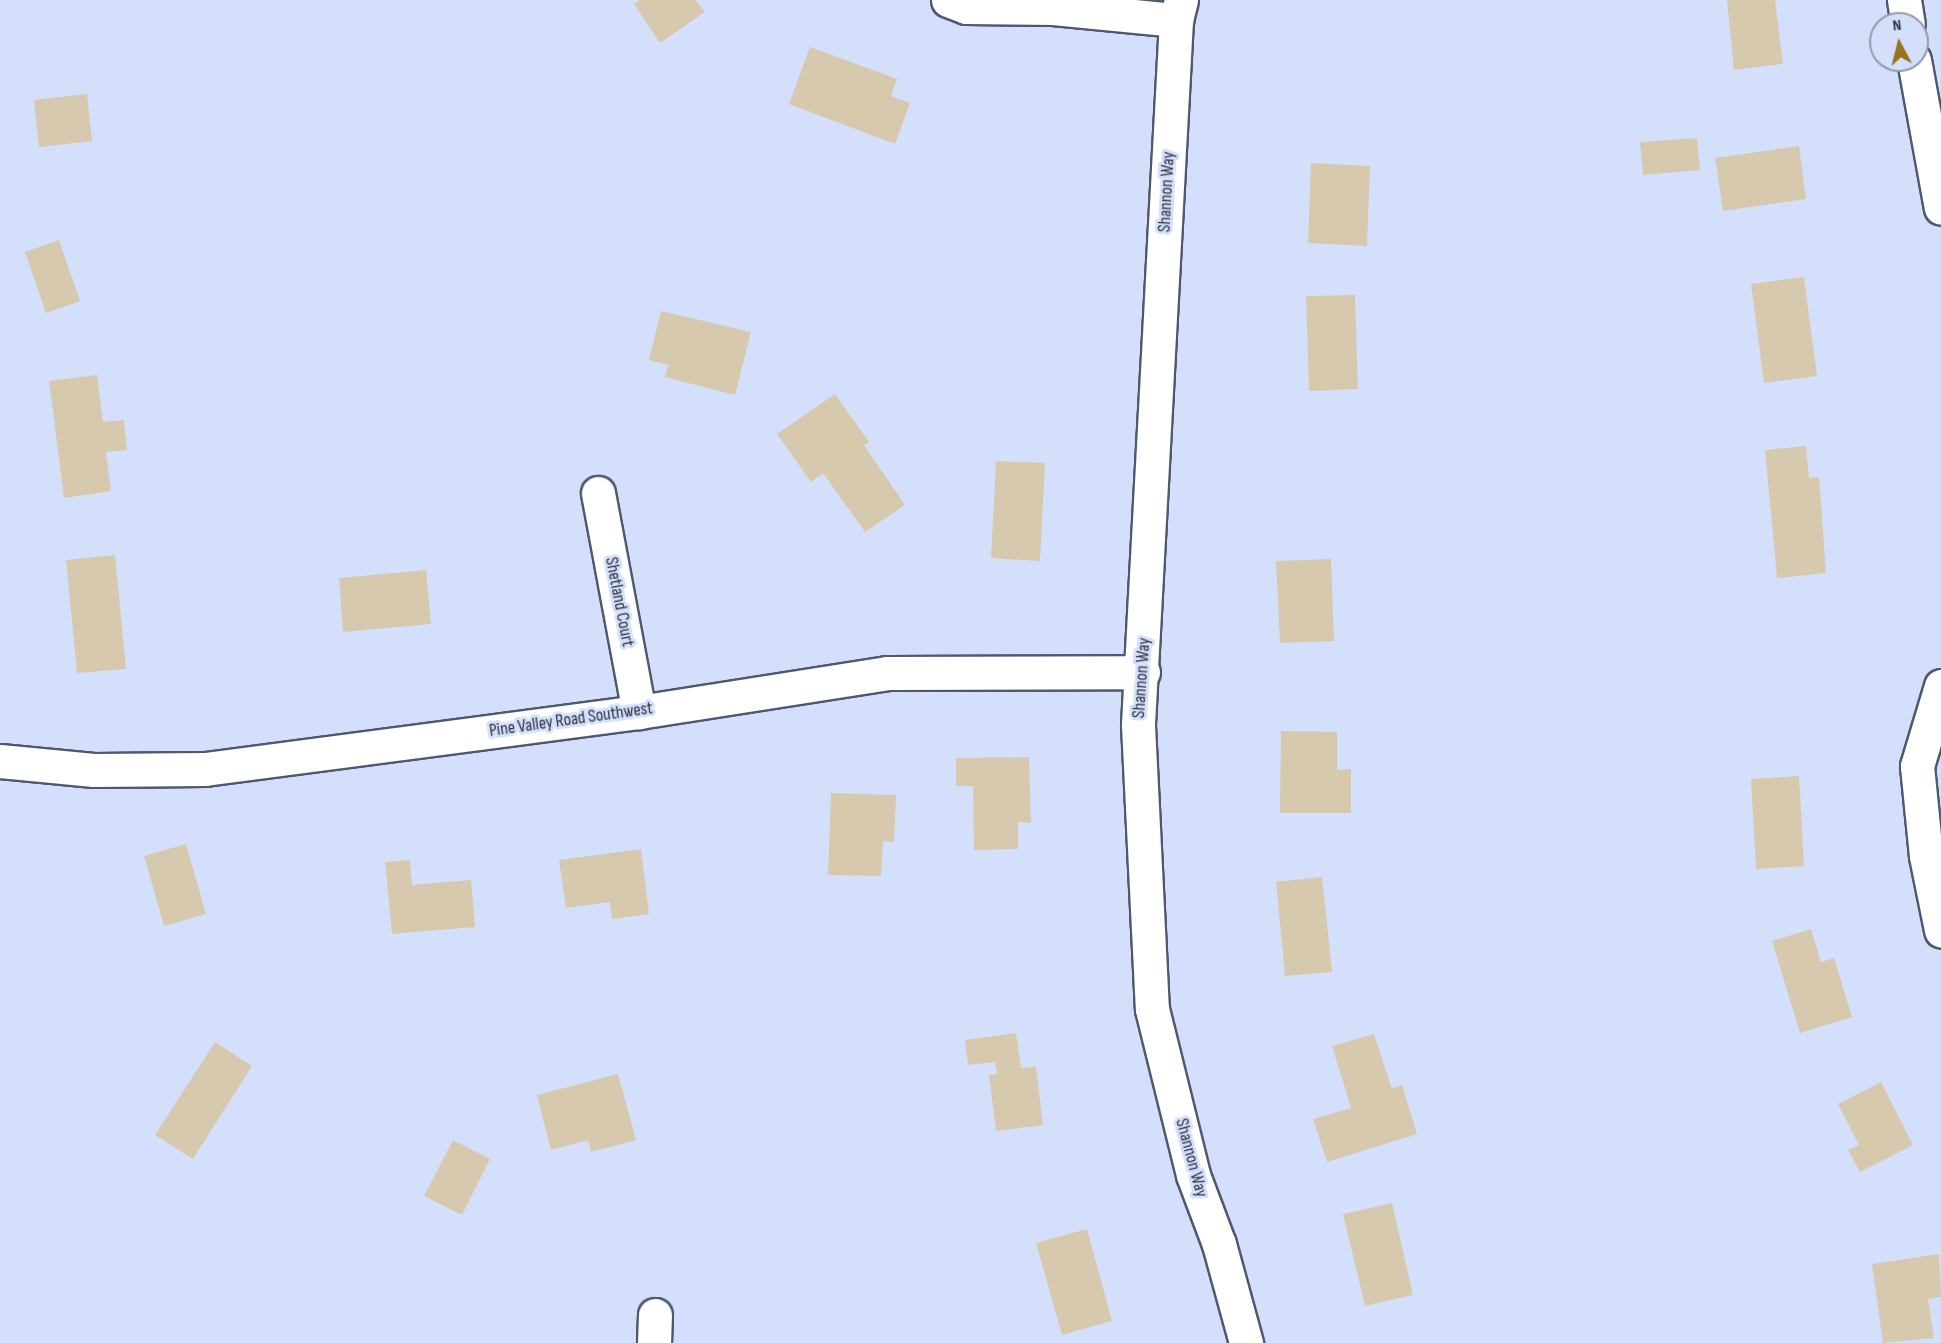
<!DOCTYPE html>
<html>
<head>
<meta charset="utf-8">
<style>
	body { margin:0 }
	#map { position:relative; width:1941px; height:1343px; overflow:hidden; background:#d4e0fb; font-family:"Sofia Sans Condensed",sans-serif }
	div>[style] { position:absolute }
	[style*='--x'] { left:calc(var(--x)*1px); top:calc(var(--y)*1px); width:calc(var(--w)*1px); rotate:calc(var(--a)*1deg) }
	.building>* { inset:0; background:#d7c9ae }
	.roads { filter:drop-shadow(2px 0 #4f586f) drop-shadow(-2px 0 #4f586f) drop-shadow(0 2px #4f586f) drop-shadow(0 -2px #4f586f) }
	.street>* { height:33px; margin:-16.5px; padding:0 16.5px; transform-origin:16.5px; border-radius:16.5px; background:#fff }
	span { translate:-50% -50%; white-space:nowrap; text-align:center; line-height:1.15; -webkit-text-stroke:6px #d4e0fb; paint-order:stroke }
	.street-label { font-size:18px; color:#2d313b }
	.north { position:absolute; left:1869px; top:12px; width:60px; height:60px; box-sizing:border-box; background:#d4e0fb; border:2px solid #919aae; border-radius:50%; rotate:353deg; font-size:16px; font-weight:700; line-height:24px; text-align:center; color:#2d313b }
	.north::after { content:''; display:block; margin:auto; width:21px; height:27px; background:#97731d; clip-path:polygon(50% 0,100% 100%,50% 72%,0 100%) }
</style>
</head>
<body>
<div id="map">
	<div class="building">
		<div style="clip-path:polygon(640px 0,696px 0,705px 12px,660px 43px,634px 4px)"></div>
		<div style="clip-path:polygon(1727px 0,1775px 0,1783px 64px,1734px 70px)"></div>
		<div style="clip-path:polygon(810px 47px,897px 79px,891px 96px,910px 103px,895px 144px,789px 104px)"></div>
		<div style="clip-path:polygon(87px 94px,92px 141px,39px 147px,34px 100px)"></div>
		<div style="clip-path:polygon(1697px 138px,1700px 170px,1643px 175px,1640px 142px)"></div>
		<div style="clip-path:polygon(1799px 146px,1806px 199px,1723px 211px,1715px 158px)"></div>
		<div style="clip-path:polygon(1311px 163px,1370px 166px,1367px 246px,1308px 243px)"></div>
		<div style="clip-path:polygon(59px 240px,80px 301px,46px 313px,25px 252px)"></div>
		<div style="clip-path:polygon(1804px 277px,1817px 376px,1764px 383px,1751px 284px)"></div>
		<div style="clip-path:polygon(1355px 295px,1358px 389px,1309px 391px,1306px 296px)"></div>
		<div style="clip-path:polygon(661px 311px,751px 332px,735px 395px,665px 377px,668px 365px,649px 360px)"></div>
		<div style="clip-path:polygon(97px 375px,103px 422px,124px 420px,127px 450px,106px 452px,111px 491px,64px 498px,49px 381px)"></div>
		<div style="clip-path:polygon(835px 394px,869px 442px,864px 445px,905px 505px,865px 532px,823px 473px,811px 482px,777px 434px)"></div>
		<div style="clip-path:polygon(1806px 446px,1809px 478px,1819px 477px,1826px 573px,1777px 578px,1765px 450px)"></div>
		<div style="clip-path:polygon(996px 461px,1045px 463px,1040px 561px,991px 558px)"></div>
		<div style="clip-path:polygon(115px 555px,126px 669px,77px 673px,66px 560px)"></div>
		<div style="clip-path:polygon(1331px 559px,1334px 641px,1280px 643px,1276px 561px)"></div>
		<div style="clip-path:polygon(426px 570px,431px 624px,343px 632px,339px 578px)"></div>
		<div style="clip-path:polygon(1281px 731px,1337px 732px,1337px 770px,1351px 769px,1351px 813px,1280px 813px)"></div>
		<div style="clip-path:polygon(1029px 757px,1031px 823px,1018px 822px,1018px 849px,974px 850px,973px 786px,956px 786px,956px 758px)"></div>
		<div style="clip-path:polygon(1799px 776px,1804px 866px,1756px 869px,1751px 779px)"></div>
		<div style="clip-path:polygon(831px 793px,896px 795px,894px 842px,883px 841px,881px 876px,828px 875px)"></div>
		<div style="clip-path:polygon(186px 844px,206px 914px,164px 926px,144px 856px)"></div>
		<div style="clip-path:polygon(641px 849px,649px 914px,612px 919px,610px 902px,566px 908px,559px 860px)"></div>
		<div style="clip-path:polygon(410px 860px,412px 885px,471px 880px,475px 927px,392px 934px,385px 862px)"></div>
		<div style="clip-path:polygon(1322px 877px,1332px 972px,1285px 976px,1276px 882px)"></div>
		<div style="clip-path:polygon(1811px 929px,1821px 962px,1834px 958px,1852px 1017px,1800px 1033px,1772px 941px)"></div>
		<div style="clip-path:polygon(1016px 1033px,1021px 1068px,1036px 1067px,1043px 1125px,996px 1131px,989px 1075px,997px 1074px,995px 1062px,968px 1065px,965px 1040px)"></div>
		<div style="clip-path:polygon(1374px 1034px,1392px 1089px,1402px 1085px,1417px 1134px,1327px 1162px,1313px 1119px,1351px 1108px,1332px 1046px)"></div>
		<div style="clip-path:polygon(215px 1042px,252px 1066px,193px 1159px,155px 1135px)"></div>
		<div style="clip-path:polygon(618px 1074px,636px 1140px,591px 1152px,588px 1140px,551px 1150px,537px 1095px)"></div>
		<div style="clip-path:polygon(1881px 1082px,1913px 1145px,1860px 1172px,1848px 1150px,1859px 1145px,1838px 1104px)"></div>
		<div style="clip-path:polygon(453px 1140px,490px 1159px,462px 1215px,424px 1196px)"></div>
		<div style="clip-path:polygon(1392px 1203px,1413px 1295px,1365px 1306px,1343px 1214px)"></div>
		<div style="clip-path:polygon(1087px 1229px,1112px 1321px,1062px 1335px,1036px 1243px)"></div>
		<div style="clip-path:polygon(1939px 1254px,1941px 1297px,1928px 1299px,1934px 1338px,1883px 1343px,1872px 1264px)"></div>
	</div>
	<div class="roads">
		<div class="street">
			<div style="--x:948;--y:0;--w:19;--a:21"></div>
			<div style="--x:966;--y:7;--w:87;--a:0.7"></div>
			<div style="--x:1053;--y:8;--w:124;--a:5.6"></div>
			<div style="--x:1181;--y:0;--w:21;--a:104"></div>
			<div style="--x:1176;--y:20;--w:706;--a:93.09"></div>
			<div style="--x:1138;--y:725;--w:284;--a:87.2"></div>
			<div style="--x:1152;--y:1009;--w:171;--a:76.1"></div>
			<div style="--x:1193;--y:1175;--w:74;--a:69.4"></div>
			<div style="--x:1219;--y:1244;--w:103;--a:74.7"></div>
			<div style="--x:1904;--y:0;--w:24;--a:81"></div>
			<div style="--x:1914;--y:60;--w:150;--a:79.7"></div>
			<div style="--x:598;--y:493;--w:223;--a:79.4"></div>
			<div style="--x:1941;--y:686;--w:84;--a:106.7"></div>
			<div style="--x:1917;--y:766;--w:90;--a:84.3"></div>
			<div style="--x:1926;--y:856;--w:76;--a:78.5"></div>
			<div style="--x:0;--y:761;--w:94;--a:5.5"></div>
			<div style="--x:94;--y:770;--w:111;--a:-0.5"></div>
			<div style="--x:205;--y:769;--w:438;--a:-7.5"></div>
			<div style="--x:639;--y:712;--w:251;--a:-8.9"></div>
			<div style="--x:887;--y:673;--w:256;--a:-0.2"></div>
			<div style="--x:654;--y:1343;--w:28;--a:-88"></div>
		</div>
	</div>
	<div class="street-label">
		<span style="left:1167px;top:192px;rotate:-87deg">Shannon Way</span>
		<span style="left:619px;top:602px;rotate:79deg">Shetland Court</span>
		<span style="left:1142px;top:678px;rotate:-86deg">Shannon Way</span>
		<span style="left:571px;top:720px;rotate:-8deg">Pine Valley Road Southwest</span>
		<span style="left:1191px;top:1158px;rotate:75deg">Shannon Way</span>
	</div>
	<div class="north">N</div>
</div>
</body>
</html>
